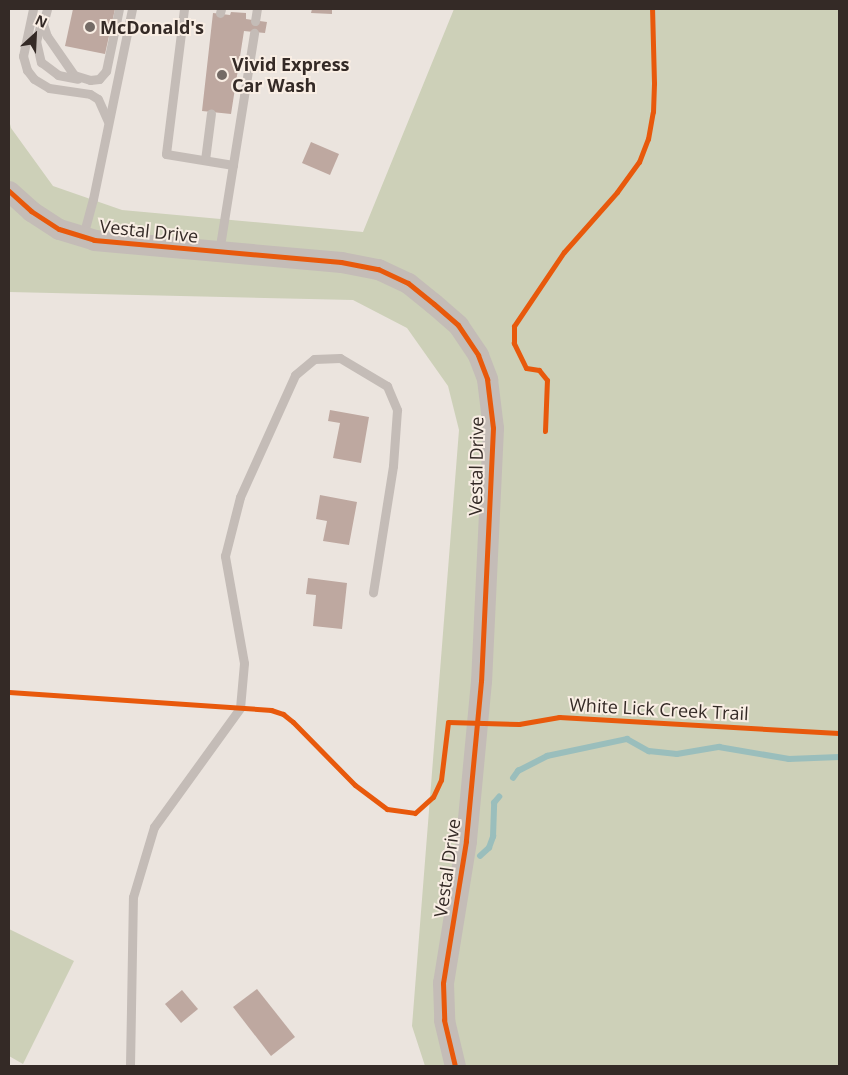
<!DOCTYPE html>
<html>
<head>
<meta charset="utf-8">
<style>
	body { margin:0 }
	#map { position:relative; width:848px; height:1075px; overflow:hidden; background:#ebe4de; font-family:"Open Sans",sans-serif }
	div>[style] { position:absolute }
	[style*='--x'] { left:calc(var(--x)*1px); top:calc(var(--y)*1px); width:calc(var(--w)*1px); rotate:calc(var(--a)*1deg) }
	.green>* { inset:0; background:#cdd0b8 }
	.stream>* { height:5.5px; margin:-2.75px; padding:0 2.75px; transform-origin:2.75px; border-radius:2.75px; background:#9abebc }
	.building>* { inset:0; background:#bea8a0 }
	.service>* { height:9px; margin:-4.5px; padding:0 4.5px; transform-origin:4.5px; border-radius:4.5px; background:#c4bcb7 }
	.tertiary>* { height:21px; margin:-10.5px; padding:0 10.5px; transform-origin:10.5px; border-radius:10.5px; background:#c4bcb7 }
	.cycleway>* { height:5px; margin:-2.5px; padding:0 2.5px; transform-origin:2.5px; border-radius:2.5px; background:#e8590c }
	.dots>* { width:14px; height:14px; translate:-50% -50%; box-sizing:border-box; border:2px solid #f9eee4; border-radius:50% }
	span { translate:-50% -50%; white-space:nowrap; text-align:center; line-height:1.15; -webkit-text-stroke:4px #f9eee4; paint-order:stroke }
	.poi-label { font-size:18px; color:#342a26; font-weight:700 }
	.left { translate:0 -50%; text-align:left }
	.street-label { font-size:18px; color:#342a26 }
	.frame { position:absolute; inset:0; border:10px solid #342a26; pointer-events:none }
	.north { position:absolute; left:10px; top:10px; width:50px; height:50px; -webkit-text-stroke:4px #f9eee4; paint-order:stroke; rotate:25deg; font-size:14px; font-weight:700; line-height:20px; text-align:center; color:#342a26 }
	.north::after { content:''; display:block; margin:auto; width:18px; height:22px; background:#342a26; clip-path:polygon(50% 0,100% 100%,50% 72%,0 100%) }
</style>
</head>
<body>
<div id="map">
	<div class="green">
		<div style="clip-path:polygon(454px 9px,839px 9px,839px 1066px,425px 1066px,412px 1026px,459px 430px,448px 386px,407px 328px,353px 300px,9px 292px,9px 120px,11px 128px,53px 186px,122px 210px,363px 232px)"></div>
		<div style="clip-path:polygon(9px 929px,74px 961px,23px 1064px,9px 1056px)"></div>
	</div>
	<div class="stream">
		<div style="--x:513;--y:778;--w:9;--a:-54"></div>
		<div style="--x:518;--y:771;--w:33;--a:-27"></div>
		<div style="--x:547;--y:756;--w:82;--a:-12"></div>
		<div style="--x:627;--y:739;--w:25;--a:29"></div>
		<div style="--x:649;--y:751;--w:28;--a:6"></div>
		<div style="--x:677;--y:754;--w:43;--a:-9.5"></div>
		<div style="--x:719;--y:747;--w:71;--a:9.7"></div>
		<div style="--x:789;--y:759;--w:50;--a:-2.3"></div>
		<div style="--x:480;--y:856;--w:12;--a:-42"></div>
		<div style="--x:489;--y:848;--w:12;--a:-70"></div>
		<div style="--x:493;--y:837;--w:34;--a:-88"></div>
		<div style="--x:494;--y:803;--w:8;--a:-50"></div>
	</div>
	<div class="building">
		<div style="clip-path:polygon(73px 9px,115px 9px,105px 54px,65px 46px)"></div>
		<div style="clip-path:polygon(312px 9px,332px 9px,332px 14px,311px 13px)"></div>
		<div style="clip-path:polygon(231px 12px,246px 13px,246px 19px,267px 22px,265px 33px,244px 31px,231px 114px,202px 111px,213px 13px,230px 15px)"></div>
		<div style="clip-path:polygon(311px 142px,339px 154px,330px 175px,302px 163px)"></div>
		<div style="clip-path:polygon(330px 410px,369px 417px,361px 463px,333px 458px,340px 423px,328px 421px)"></div>
		<div style="clip-path:polygon(320px 495px,357px 502px,349px 545px,323px 541px,327px 521px,316px 519px)"></div>
		<div style="clip-path:polygon(308px 578px,347px 583px,342px 629px,313px 626px,316px 595px,306px 594px)"></div>
		<div style="clip-path:polygon(257px 989px,295px 1037px,271px 1056px,233px 1007px)"></div>
		<div style="clip-path:polygon(182px 990px,198px 1009px,181px 1023px,165px 1004px)"></div>
	</div>
	<div class="service">
		<div style="--x:33;--y:9;--w:48;--a:102"></div>
		<div style="--x:23;--y:56;--w:15;--a:74"></div>
		<div style="--x:27;--y:70;--w:11;--a:52"></div>
		<div style="--x:34;--y:79;--w:17;--a:31"></div>
		<div style="--x:49;--y:88;--w:41;--a:8.3"></div>
		<div style="--x:90;--y:94;--w:9;--a:32"></div>
		<div style="--x:98;--y:99;--w:24;--a:66"></div>
		<div style="--x:47;--y:9;--w:16;--a:105"></div>
		<div style="--x:43;--y:24;--w:13;--a:72"></div>
		<div style="--x:47;--y:36;--w:47;--a:55.3"></div>
		<div style="--x:74;--y:75;--w:17;--a:17"></div>
		<div style="--x:90;--y:80;--w:9;--a:-6"></div>
		<div style="--x:99;--y:79;--w:11;--a:-49"></div>
		<div style="--x:106;--y:71;--w:63;--a:-78.2"></div>
		<div style="--x:184;--y:9;--w:146;--a:97.1"></div>
		<div style="--x:166;--y:154;--w:68;--a:9.3"></div>
		<div style="--x:220;--y:13;--w:4;--a:-76"></div>
		<div style="--x:42;--y:19;--w:23;--a:105"></div>
		<div style="--x:36;--y:41;--w:22;--a:77"></div>
		<div style="--x:41;--y:62;--w:21;--a:37"></div>
		<div style="--x:58;--y:75;--w:20;--a:11"></div>
		<div style="--x:255;--y:21;--w:12;--a:-81"></div>
		<div style="--x:205;--y:160;--w:47;--a:-82.7"></div>
		<div style="--x:83;--y:236;--w:38;--a:-75"></div>
		<div style="--x:93;--y:199;--w:194;--a:-78.4"></div>
		<div style="--x:219;--y:252;--w:222;--a:-80.9"></div>
		<div style="--x:130;--y:1066;--w:169;--a:-89"></div>
		<div style="--x:133;--y:897;--w:73;--a:-73.3"></div>
		<div style="--x:154;--y:827;--w:147;--a:-54.1"></div>
		<div style="--x:240;--y:708;--w:45;--a:-84.9"></div>
		<div style="--x:244;--y:663;--w:109;--a:-100.1"></div>
		<div style="--x:225;--y:556;--w:61;--a:-75.7"></div>
		<div style="--x:240;--y:497;--w:134;--a:-65.7"></div>
		<div style="--x:295;--y:375;--w:25;--a:-40"></div>
		<div style="--x:314;--y:359;--w:26;--a:-2"></div>
		<div style="--x:340;--y:358;--w:55;--a:30.8"></div>
		<div style="--x:387;--y:386;--w:26;--a:67"></div>
		<div style="--x:397;--y:410;--w:56;--a:94.1"></div>
		<div style="--x:393;--y:466;--w:128;--a:99"></div>
	</div>
	<div class="tertiary">
		<div style="--x:9;--y:191;--w:30;--a:42"></div>
		<div style="--x:31;--y:211;--w:33;--a:33"></div>
		<div style="--x:59;--y:229;--w:37;--a:17"></div>
		<div style="--x:94;--y:240;--w:248;--a:5.1"></div>
		<div style="--x:341;--y:262;--w:38;--a:11"></div>
		<div style="--x:378;--y:269;--w:33;--a:25"></div>
		<div style="--x:408;--y:283;--w:33;--a:39"></div>
		<div style="--x:434;--y:304;--w:32;--a:41"></div>
		<div style="--x:458;--y:325;--w:36;--a:56"></div>
		<div style="--x:478;--y:355;--w:26;--a:69"></div>
		<div style="--x:487;--y:379;--w:49;--a:83"></div>
		<div style="--x:493;--y:428;--w:253;--a:92.7"></div>
		<div style="--x:481;--y:681;--w:161;--a:95.4"></div>
		<div style="--x:466;--y:841;--w:144;--a:99.2"></div>
		<div style="--x:443;--y:983;--w:37;--a:88"></div>
		<div style="--x:444;--y:1020;--w:47;--a:76.6"></div>
	</div>
	<div class="cycleway">
		<div style="--x:9;--y:191;--w:30;--a:42"></div>
		<div style="--x:31;--y:211;--w:33;--a:33"></div>
		<div style="--x:59;--y:229;--w:37;--a:17"></div>
		<div style="--x:94;--y:240;--w:248;--a:5.1"></div>
		<div style="--x:341;--y:262;--w:38;--a:11"></div>
		<div style="--x:378;--y:269;--w:33;--a:25"></div>
		<div style="--x:408;--y:283;--w:33;--a:39"></div>
		<div style="--x:434;--y:304;--w:32;--a:41"></div>
		<div style="--x:458;--y:325;--w:36;--a:56"></div>
		<div style="--x:478;--y:355;--w:26;--a:69"></div>
		<div style="--x:487;--y:379;--w:49;--a:83"></div>
		<div style="--x:493;--y:428;--w:253;--a:92.7"></div>
		<div style="--x:481;--y:681;--w:161;--a:95.4"></div>
		<div style="--x:466;--y:841;--w:144;--a:99.2"></div>
		<div style="--x:443;--y:983;--w:37;--a:88"></div>
		<div style="--x:444;--y:1020;--w:47;--a:76.6"></div>
		<div style="--x:545;--y:431;--w:51;--a:-87.8"></div>
		<div style="--x:547;--y:380;--w:13;--a:-129"></div>
		<div style="--x:539;--y:370;--w:13;--a:-171"></div>
		<div style="--x:526;--y:368;--w:28;--a:-116"></div>
		<div style="--x:514;--y:343;--w:17;--a:-90"></div>
		<div style="--x:514;--y:326;--w:89;--a:-56"></div>
		<div style="--x:564;--y:252;--w:80;--a:-48.5"></div>
		<div style="--x:617;--y:192;--w:37;--a:-54"></div>
		<div style="--x:639;--y:162;--w:25;--a:-69"></div>
		<div style="--x:648;--y:139;--w:27;--a:-80"></div>
		<div style="--x:653;--y:112;--w:29;--a:-88"></div>
		<div style="--x:654;--y:83;--w:74;--a:-91.5"></div>
		<div style="--x:9;--y:692;--w:263;--a:3.9"></div>
		<div style="--x:271;--y:710;--w:13;--a:18"></div>
		<div style="--x:283;--y:714;--w:13;--a:39"></div>
		<div style="--x:293;--y:722;--w:88;--a:45.5"></div>
		<div style="--x:355;--y:785;--w:40;--a:37"></div>
		<div style="--x:387;--y:809;--w:28;--a:8"></div>
		<div style="--x:415;--y:813;--w:24;--a:-42"></div>
		<div style="--x:433;--y:797;--w:19;--a:-65"></div>
		<div style="--x:441;--y:780;--w:58;--a:-83.1"></div>
		<div style="--x:448;--y:722;--w:71;--a:1.6"></div>
		<div style="--x:519;--y:724;--w:41;--a:-9.9"></div>
		<div style="--x:559;--y:717;--w:280;--a:3.3"></div>
	</div>
	<div class="dots">
		<div style="left:90px;top:27px;background:#746b66"></div>
		<div style="left:222px;top:75px;background:#746b66"></div>
	</div>
	<div class="poi-label">
		<span class="left" style="left:100px;top:27px">McDonald's</span>
		<span class="left" style="left:232px;top:75px">Vivid Express<br>Car Wash</span>
	</div>
	<div class="street-label">
		<span style="left:149px;top:231px;rotate:6deg">Vestal Drive</span>
		<span style="left:476px;top:466px;rotate:-89deg">Vestal Drive</span>
		<span style="left:659px;top:709px;rotate:3deg">White Lick Creek Trail</span>
		<span style="left:447px;top:868px;rotate:-82deg">Vestal Drive</span>
	</div>
	<div class="frame"></div>
	<div class="north">N</div>
</div>
</body>
</html>
